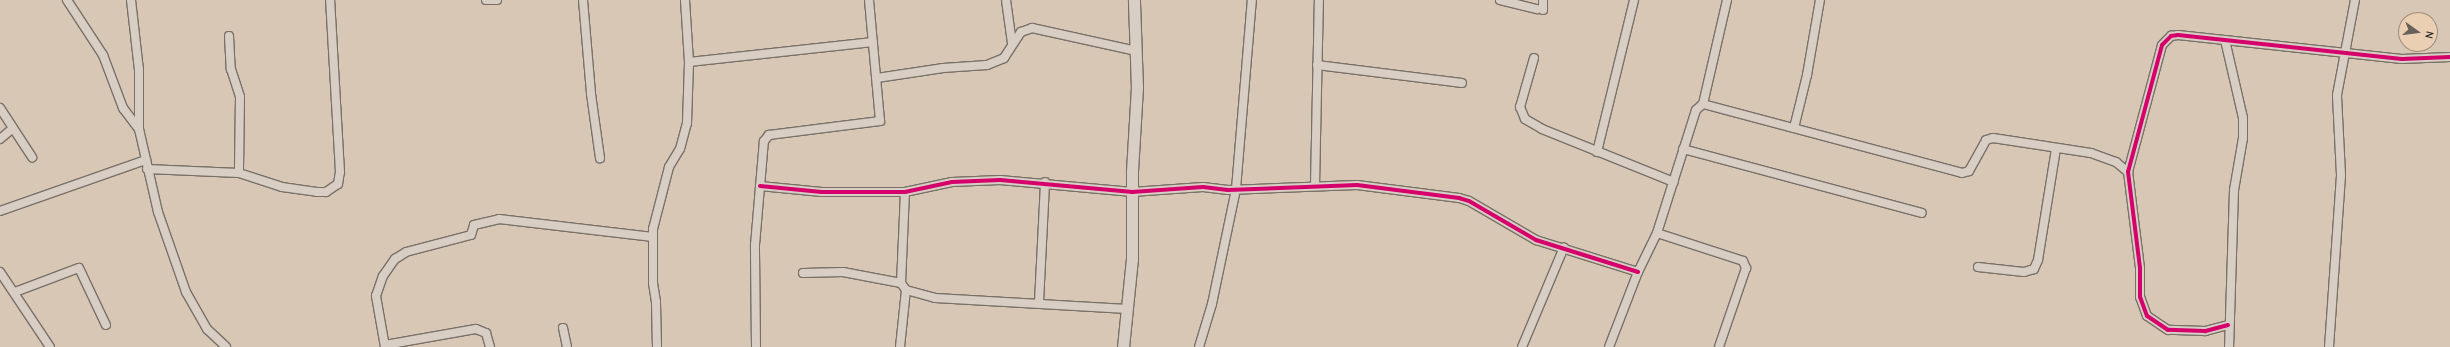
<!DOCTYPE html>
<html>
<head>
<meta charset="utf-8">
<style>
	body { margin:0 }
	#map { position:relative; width:2450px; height:347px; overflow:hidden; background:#d8c7b5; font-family:"Comic Neue",sans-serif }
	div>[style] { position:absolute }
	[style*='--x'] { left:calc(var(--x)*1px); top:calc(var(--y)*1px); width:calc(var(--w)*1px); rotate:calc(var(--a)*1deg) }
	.roads { filter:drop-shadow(1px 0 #797169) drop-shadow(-1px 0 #797169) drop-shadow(0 1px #797169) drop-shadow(0 -1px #797169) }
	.street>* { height:8px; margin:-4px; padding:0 4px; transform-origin:4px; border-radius:4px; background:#d8cec3 }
	.secondary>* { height:11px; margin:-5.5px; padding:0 5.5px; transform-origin:5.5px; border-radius:5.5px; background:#d8cec3 }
	.cycleway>* { height:4px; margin:-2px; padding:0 2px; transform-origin:2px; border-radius:2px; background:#d6006c }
	span { translate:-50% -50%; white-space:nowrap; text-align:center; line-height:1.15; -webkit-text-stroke:3px #ebcfb2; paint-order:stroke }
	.north { position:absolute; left:2398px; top:12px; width:40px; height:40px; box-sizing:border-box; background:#ebcfb2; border:1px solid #9e8d7c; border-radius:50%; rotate:104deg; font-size:11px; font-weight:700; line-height:16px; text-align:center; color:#2b2b2b }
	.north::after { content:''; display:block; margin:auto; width:14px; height:18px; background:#68625b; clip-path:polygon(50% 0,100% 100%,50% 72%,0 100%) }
</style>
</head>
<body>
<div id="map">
	<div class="roads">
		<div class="street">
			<div style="--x:67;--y:0;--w:66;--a:56.8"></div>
			<div style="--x:103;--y:55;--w:57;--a:69.3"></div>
			<div style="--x:123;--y:108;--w:26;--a:53"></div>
			<div style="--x:131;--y:0;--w:70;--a:83.5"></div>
			<div style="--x:139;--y:70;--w:59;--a:90"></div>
			<div style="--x:139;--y:129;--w:85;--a:77.1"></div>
			<div style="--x:158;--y:212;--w:85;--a:70.7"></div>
			<div style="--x:186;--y:292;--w:43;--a:60.4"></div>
			<div style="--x:207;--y:329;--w:26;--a:43"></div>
			<div style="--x:486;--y:0;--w:11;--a:0"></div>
			<div style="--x:583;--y:0;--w:94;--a:85.1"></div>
			<div style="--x:591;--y:94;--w:65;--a:82"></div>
			<div style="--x:1006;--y:0;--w:43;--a:82.1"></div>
			<div style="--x:1500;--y:0;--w:38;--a:14"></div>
			<div style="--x:1543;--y:10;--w:10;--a:-90"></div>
			<div style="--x:229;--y:36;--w:33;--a:87"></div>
			<div style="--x:231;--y:69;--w:29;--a:72"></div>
			<div style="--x:240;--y:97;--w:76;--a:90.8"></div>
			<div style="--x:2225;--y:40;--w:80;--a:77"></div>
			<div style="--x:2243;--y:118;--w:20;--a:90"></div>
			<div style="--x:2243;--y:138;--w:53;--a:99.8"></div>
			<div style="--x:2234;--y:190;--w:157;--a:91.8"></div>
			<div style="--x:1534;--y:58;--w:51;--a:105.9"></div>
			<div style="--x:1520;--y:107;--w:13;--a:67"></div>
			<div style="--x:1525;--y:119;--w:20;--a:30"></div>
			<div style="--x:1542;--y:129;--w:142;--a:21.9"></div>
			<div style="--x:689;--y:62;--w:185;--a:-6.2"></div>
			<div style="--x:1317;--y:65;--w:146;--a:7.1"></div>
			<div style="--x:877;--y:78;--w:67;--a:-8.6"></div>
			<div style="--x:943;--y:68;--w:44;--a:-3.9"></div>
			<div style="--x:987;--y:65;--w:18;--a:-22"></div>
			<div style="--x:1004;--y:58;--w:31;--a:-57"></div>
			<div style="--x:1021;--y:32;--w:12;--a:-20"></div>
			<div style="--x:1032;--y:28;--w:107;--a:12.4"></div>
			<div style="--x:1703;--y:104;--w:268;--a:14.9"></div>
			<div style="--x:1962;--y:173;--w:7;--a:-16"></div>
			<div style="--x:1969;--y:171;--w:35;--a:-61"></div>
			<div style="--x:1986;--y:140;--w:7;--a:-16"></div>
			<div style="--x:1993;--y:138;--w:99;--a:8.7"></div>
			<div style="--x:2091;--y:153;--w:27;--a:20"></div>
			<div style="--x:2116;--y:162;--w:16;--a:40"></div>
			<div style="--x:0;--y:108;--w:59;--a:56.9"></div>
			<div style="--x:1794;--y:128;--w:55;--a:-76.2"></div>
			<div style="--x:1807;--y:75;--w:76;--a:-80.2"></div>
			<div style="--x:0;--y:139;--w:16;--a:-40"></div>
			<div style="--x:1683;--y:149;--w:247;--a:15"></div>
			<div style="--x:1597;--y:152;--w:156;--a:-76.3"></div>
			<div style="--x:147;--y:169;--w:92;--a:2.5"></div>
			<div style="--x:239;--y:173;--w:45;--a:18"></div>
			<div style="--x:282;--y:187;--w:35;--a:8"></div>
			<div style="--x:317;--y:192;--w:9;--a:0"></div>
			<div style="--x:326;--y:192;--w:14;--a:-34"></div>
			<div style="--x:338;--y:184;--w:12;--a:-81"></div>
			<div style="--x:340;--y:172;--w:172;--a:-93.3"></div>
			<div style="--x:760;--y:186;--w:62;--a:5.5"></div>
			<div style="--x:822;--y:192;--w:83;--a:0"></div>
			<div style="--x:905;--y:192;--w:48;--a:-12"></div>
			<div style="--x:952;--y:182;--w:48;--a:-2.4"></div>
			<div style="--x:1000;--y:180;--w:133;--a:5.2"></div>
			<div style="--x:1132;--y:192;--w:71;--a:-4"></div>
			<div style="--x:1203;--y:187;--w:25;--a:7"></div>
			<div style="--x:1228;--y:190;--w:129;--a:-2.2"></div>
			<div style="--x:1357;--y:185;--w:103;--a:7.3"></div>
			<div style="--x:1459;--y:198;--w:10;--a:17"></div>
			<div style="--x:1469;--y:201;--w:78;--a:30.2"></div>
			<div style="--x:1536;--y:240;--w:107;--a:17.4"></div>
			<div style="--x:1315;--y:186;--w:186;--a:-88.8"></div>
			<div style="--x:905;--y:192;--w:91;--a:92.5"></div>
			<div style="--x:901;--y:283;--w:9;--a:54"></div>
			<div style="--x:906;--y:290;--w:30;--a:15"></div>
			<div style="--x:935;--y:298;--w:193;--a:3.3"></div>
			<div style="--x:0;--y:211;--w:155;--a:-19.3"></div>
			<div style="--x:1657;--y:233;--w:90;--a:18"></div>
			<div style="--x:1743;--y:261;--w:8;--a:67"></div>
			<div style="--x:1746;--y:268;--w:83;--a:108.9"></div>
			<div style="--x:1978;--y:267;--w:46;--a:6.2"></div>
			<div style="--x:2024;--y:272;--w:10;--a:-17"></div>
			<div style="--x:2034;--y:269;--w:10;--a:-66"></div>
			<div style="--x:2038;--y:260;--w:112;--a:-80.8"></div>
			<div style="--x:0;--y:272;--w:90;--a:56.3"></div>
			<div style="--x:803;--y:273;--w:40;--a:-1.4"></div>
			<div style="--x:843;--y:272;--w:59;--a:10.7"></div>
			<div style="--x:15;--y:292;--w:68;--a:-20.6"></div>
			<div style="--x:79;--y:268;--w:63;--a:64.7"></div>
			<div style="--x:1039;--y:302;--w:120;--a:-87.1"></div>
			<div style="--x:2228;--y:325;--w:24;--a:165"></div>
			<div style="--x:2205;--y:331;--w:37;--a:-178"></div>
			<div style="--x:2168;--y:330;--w:25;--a:-146"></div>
			<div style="--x:2147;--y:316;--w:20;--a:-110"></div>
			<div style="--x:2140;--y:297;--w:29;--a:-90"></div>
			<div style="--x:2140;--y:268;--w:97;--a:-97.1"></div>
			<div style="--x:2128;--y:172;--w:131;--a:-75"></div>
			<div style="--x:2162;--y:45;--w:13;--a:-45"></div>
			<div style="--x:2171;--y:36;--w:7;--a:-8"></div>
			<div style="--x:2178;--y:35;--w:225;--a:6.1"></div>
			<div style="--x:2402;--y:59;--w:48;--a:-2.4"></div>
			<div style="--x:563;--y:328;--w:19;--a:78"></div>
			<div style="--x:385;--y:345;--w:92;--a:-10"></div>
			<div style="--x:476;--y:329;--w:11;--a:22"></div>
			<div style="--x:486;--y:333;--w:15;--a:74"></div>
			<div style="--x:385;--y:347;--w:52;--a:-100"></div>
			<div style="--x:376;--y:296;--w:21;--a:-71"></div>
			<div style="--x:383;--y:276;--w:21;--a:-55"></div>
			<div style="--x:395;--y:259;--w:13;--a:-32"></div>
			<div style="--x:406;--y:252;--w:67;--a:-14.7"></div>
			<div style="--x:471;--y:235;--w:10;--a:-73"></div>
			<div style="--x:474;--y:225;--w:26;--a:-13"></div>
			<div style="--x:499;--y:219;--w:155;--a:6.7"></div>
			<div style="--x:657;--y:347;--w:45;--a:-91.3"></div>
			<div style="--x:656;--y:302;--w:19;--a:-99"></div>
			<div style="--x:653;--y:283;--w:54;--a:-90"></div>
			<div style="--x:653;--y:229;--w:64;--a:-75.5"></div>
			<div style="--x:669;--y:167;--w:21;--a:-59"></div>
			<div style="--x:680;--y:149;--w:27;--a:-75"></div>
			<div style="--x:687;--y:123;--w:61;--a:-88.1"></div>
			<div style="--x:689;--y:62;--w:62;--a:-93.7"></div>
			<div style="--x:756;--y:347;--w:102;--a:-90.6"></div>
			<div style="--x:755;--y:245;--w:104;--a:-85.1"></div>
			<div style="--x:764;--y:141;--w:8;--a:-50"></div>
			<div style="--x:769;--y:135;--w:112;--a:-7.2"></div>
			<div style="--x:880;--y:121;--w:121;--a:-95.2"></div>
			<div style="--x:900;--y:347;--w:57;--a:-84"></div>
			<div style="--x:1199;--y:347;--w:45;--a:-73.2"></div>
			<div style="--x:1212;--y:304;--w:117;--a:-78.2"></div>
			<div style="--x:1236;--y:189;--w:190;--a:-85.2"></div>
			<div style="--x:1522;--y:347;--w:108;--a:-67.2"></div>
			<div style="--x:1609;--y:347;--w:80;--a:-68.9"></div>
			<div style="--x:1638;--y:272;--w:43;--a:-64"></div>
			<div style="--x:1657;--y:233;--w:129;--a:-72.4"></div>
			<div style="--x:1696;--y:110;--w:9;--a:-41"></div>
			<div style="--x:1703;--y:104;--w:107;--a:-77"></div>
			<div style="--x:2329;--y:347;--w:172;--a:-86"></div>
			<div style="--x:2341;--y:175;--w:80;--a:-92.9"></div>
			<div style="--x:2337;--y:95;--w:97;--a:-79.3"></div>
		</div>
		<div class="secondary">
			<div style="--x:1123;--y:347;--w:88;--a:-84.2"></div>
			<div style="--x:1132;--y:259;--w:88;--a:-90"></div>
			<div style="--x:1132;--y:171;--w:83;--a:-86.6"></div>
			<div style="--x:1137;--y:88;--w:88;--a:-92"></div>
		</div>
	</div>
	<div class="cycleway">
		<div style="--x:760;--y:186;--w:62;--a:5.5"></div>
		<div style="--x:822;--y:192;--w:83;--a:0"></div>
		<div style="--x:905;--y:192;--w:48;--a:-12"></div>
		<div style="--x:952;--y:182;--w:48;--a:-2.4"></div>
		<div style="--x:1000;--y:180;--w:133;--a:5.2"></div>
		<div style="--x:1132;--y:192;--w:71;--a:-4"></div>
		<div style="--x:1203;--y:187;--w:25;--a:7"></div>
		<div style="--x:1228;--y:190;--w:129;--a:-2.2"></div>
		<div style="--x:1357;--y:185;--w:103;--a:7.3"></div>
		<div style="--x:1459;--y:198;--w:10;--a:17"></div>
		<div style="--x:1469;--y:201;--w:78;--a:30.2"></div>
		<div style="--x:1536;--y:240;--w:107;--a:17.4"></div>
		<div style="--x:2228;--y:325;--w:24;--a:165"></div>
		<div style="--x:2205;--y:331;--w:37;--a:-178"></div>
		<div style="--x:2168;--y:330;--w:25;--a:-146"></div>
		<div style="--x:2147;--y:316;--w:20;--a:-110"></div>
		<div style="--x:2140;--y:297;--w:29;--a:-90"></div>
		<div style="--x:2140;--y:268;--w:97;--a:-97.1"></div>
		<div style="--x:2128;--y:172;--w:131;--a:-75"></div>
		<div style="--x:2162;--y:45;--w:13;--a:-45"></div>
		<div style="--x:2171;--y:36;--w:7;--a:-8"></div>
		<div style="--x:2178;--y:35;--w:225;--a:6.1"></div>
		<div style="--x:2402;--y:59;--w:48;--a:-2.4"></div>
	</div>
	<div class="north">N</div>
</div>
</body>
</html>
